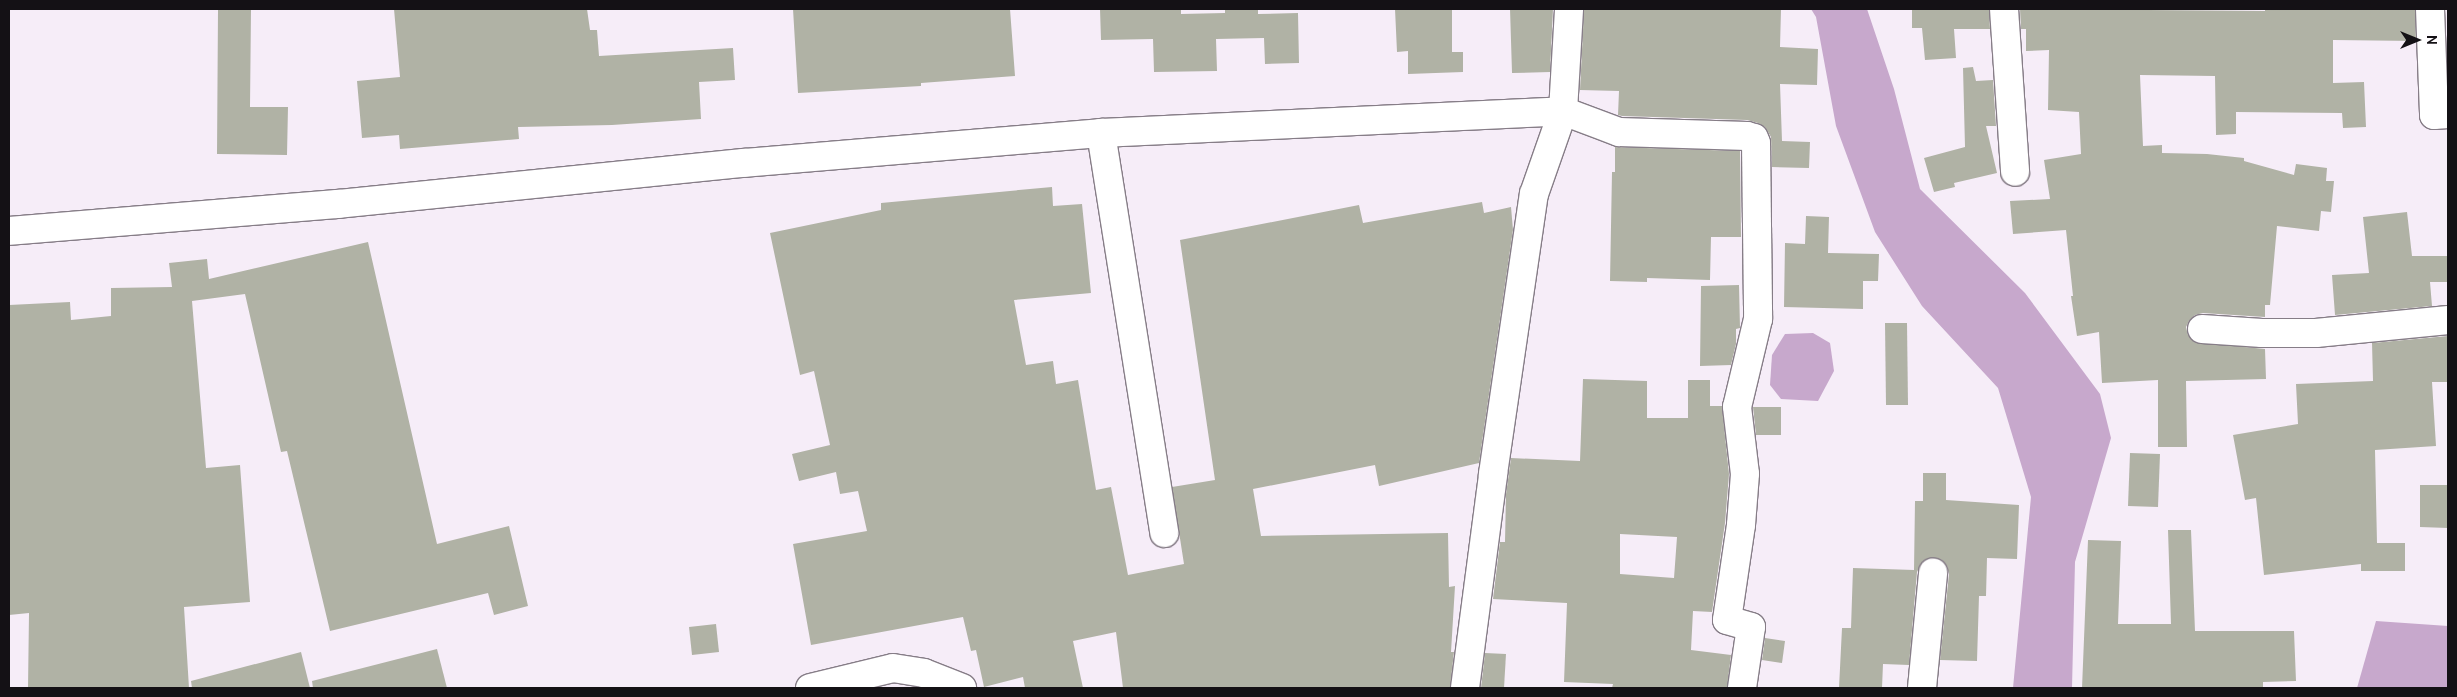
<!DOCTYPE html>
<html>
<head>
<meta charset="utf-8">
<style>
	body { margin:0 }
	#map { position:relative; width:2457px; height:697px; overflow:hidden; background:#f6edf8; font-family:Cabin,sans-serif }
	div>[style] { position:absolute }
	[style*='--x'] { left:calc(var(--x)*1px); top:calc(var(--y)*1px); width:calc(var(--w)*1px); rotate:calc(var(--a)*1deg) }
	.water>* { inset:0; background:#c7a8cc }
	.building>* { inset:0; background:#b0b2a5 }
	.roads { filter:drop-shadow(1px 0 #867d87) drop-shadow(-1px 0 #867d87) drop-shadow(0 1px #867d87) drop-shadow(0 -1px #867d87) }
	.minor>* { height:28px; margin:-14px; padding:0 14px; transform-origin:14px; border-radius:14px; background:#fff }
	span { translate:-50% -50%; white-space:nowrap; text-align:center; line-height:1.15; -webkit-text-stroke:4px #fffdff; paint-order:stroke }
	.frame { position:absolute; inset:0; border:10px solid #141115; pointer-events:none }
	.north { position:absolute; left:2392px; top:15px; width:50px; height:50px; -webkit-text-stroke:4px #fffdff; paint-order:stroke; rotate:90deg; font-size:14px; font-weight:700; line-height:20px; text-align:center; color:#141115 }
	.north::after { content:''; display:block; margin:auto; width:18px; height:22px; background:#141115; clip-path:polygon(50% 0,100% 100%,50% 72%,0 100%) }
</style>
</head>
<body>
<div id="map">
	<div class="water">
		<div style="clip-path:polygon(1811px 9px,1867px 9px,1894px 89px,1920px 189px,2025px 293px,2100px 394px,2111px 438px,2075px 562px,2072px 688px,2013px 688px,2031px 497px,1998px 388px,1922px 306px,1875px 232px,1836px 126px,1816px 17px)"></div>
		<div style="clip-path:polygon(1813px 333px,1830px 343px,1834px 371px,1818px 401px,1781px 399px,1770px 385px,1772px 355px,1785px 334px)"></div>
		<div style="clip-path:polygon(2376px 621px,2448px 626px,2448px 688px,2357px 688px)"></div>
	</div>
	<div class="building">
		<div style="clip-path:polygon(218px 9px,251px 9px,250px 107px,288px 107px,287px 155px,217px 154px)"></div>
		<div style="clip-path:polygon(394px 9px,587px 9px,590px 30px,597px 30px,599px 56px,733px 48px,735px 80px,699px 82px,701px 119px,612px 125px,518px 127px,519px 139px,400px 149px,399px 135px,362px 138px,357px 81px,400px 77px)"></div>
		<div style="clip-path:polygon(793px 9px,1010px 9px,1015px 76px,921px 83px,921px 86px,798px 93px)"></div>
		<div style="clip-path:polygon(1100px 9px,1181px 9px,1181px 14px,1225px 13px,1225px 9px,1258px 9px,1258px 14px,1298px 13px,1299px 63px,1265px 64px,1264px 38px,1216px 39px,1217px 71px,1154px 72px,1153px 39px,1101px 40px)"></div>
		<div style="clip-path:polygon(1395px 9px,1452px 9px,1452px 52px,1463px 52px,1463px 72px,1408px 74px,1408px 51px,1397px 52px)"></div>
		<div style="clip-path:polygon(1510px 9px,1553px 9px,1550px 72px,1512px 73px)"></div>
		<div style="clip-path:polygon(1584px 9px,1781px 9px,1780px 47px,1818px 49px,1817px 85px,1780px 84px,1782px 141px,1810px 142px,1809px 168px,1772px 167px,1771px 137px,1765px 127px,1758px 123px,1747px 120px,1622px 116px,1618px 115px,1619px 91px,1580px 90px)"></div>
		<div style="clip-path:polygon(1912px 9px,1989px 9px,1990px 29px,1954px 29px,1956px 58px,1925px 60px,1922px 28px,1912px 28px)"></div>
		<div style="clip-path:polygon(2020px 9px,2265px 11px,2265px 9px,2415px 9px,2416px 41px,2333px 40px,2333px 83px,2364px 82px,2366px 127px,2343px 128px,2342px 113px,2236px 112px,2236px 134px,2216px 135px,2215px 76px,2140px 75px,2143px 146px,2162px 145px,2162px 153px,2207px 154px,2244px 158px,2244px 161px,2294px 175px,2296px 164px,2327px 168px,2326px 181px,2334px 181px,2331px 212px,2321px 211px,2319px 231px,2277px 226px,2270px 305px,2265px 305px,2265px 317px,2203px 313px,2195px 315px,2189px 321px,2186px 327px,2188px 335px,2194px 342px,2265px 349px,2266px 379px,2186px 381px,2187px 447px,2158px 447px,2158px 380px,2102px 383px,2099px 332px,2077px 336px,2071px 296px,2073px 296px,2066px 230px,2013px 234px,2010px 201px,2050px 199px,2044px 160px,2081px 154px,2079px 112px,2048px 110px,2049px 50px,2026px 51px,2026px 29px,2021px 29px)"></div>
		<div style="clip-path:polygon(1973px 67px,1976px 81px,1993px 80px,1996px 126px,1986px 126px,1997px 173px,1954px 183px,1955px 187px,1934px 192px,1924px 158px,1965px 147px,1963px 68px)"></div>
		<div style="clip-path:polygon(1615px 147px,1740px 151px,1741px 237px,1711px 237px,1710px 280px,1647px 278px,1647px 282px,1610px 281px,1612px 172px,1615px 172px)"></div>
		<div style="clip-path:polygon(1052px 187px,1053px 206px,1082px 204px,1091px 293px,1014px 300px,1026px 365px,1053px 361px,1056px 384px,1078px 380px,1096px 490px,1111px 487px,1128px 575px,1184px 564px,1172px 487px,1215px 480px,1180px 240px,1359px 205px,1363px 223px,1482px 202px,1484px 213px,1511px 207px,1513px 230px,1479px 463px,1379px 486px,1375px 465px,1253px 489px,1261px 536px,1448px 533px,1449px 587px,1455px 586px,1451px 652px,1454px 652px,1450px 688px,1123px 688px,1116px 632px,1073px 641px,1083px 688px,1025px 688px,1023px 677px,984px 687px,976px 650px,971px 651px,963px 617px,811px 645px,793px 544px,867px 531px,858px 491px,840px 494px,836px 472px,799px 481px,792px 454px,830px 445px,814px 371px,800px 375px,770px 233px,881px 210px,881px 203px)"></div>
		<div style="clip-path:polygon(2407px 212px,2412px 256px,2448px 256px,2448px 282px,2430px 282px,2432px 306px,2335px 315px,2332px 275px,2369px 273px,2363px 217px)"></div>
		<div style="clip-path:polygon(1806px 216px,1829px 217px,1828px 253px,1879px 254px,1878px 281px,1863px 281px,1863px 309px,1784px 307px,1785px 243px,1805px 244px)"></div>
		<div style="clip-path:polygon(368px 242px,437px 544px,509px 526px,528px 606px,494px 615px,488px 593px,330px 631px,287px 451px,281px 452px,245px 294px,192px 301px,206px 468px,240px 465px,250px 602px,184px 607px,189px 688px,28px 688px,29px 613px,9px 615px,9px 305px,70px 302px,71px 320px,111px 316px,111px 288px,172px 287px,169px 263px,207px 259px,209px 279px)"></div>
		<div style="clip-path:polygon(1739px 285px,1740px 328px,1736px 329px,1736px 344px,1731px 365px,1700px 366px,1701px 286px)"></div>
		<div style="clip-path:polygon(1885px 323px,1907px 323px,1908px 405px,1886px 405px)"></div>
		<div style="clip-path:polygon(2448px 336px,2448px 382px,2432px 382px,2436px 446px,2375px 450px,2377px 543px,2405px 543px,2405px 571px,2361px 571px,2361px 564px,2264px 575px,2256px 498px,2245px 500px,2233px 435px,2298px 424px,2296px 384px,2373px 381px,2372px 343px)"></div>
		<div style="clip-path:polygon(evenodd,1583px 379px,1647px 381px,1647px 418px,1688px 418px,1688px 380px,1710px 380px,1710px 406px,1722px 406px,1729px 474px,1725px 523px,1712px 612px,1693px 611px,1691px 650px,1731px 655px,1727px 688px,1612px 688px,1613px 684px,1564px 682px,1567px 603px,1493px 599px,1500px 542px,1505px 542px,1506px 494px,1511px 458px,1580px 461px,1583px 379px,1620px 534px,1677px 537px,1674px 578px,1620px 574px,1620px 534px)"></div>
		<div style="clip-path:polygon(1753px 407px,1781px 407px,1781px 435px,1756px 435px)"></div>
		<div style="clip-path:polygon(2130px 453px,2160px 454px,2158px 507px,2128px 506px)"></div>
		<div style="clip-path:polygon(1923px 473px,1946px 473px,1946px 500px,2019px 505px,2017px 559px,1987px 558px,1986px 596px,1979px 596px,1977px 661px,1940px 660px,1949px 574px,1947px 566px,1942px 560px,1935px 558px,1927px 559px,1921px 564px,1917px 572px,1909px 665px,1883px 664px,1882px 688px,1839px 688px,1842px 628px,1851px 628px,1853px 568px,1914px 570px,1915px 501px,1923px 501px)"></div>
		<div style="clip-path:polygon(2420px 485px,2448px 485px,2448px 528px,2420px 527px)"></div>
		<div style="clip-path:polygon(2168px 530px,2191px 530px,2195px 631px,2294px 631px,2296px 681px,2263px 682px,2263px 688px,2082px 688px,2088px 540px,2121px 541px,2118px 624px,2171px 624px)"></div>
		<div style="clip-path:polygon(716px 624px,719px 652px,692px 655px,689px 627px)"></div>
		<div style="clip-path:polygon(1765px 638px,1785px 641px,1782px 663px,1762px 660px)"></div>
		<div style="clip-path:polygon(437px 649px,447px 688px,313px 688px,312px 681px)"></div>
		<div style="clip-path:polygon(301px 652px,310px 688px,192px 688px,191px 681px)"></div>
		<div style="clip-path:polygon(1485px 653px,1506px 654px,1504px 688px,1481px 688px)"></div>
	</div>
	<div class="roads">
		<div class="minor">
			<div style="--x:2004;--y:9;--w:163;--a:86.1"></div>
			<div style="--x:2430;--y:9;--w:106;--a:87.8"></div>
			<div style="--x:2434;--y:115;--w:14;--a:-4"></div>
			<div style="--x:1101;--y:133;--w:405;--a:81"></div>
			<div style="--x:9;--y:231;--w:330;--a:-4.7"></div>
			<div style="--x:338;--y:204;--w:408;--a:-5.8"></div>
			<div style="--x:744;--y:163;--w:358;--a:-4.8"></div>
			<div style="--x:1101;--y:133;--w:463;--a:-2.7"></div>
			<div style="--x:1563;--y:111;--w:60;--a:20.6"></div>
			<div style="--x:1619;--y:132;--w:128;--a:1.8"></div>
			<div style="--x:1747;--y:136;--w:7;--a:16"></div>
			<div style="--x:1754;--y:138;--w:5;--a:68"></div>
			<div style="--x:1756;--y:143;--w:176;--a:89.3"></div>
			<div style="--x:1758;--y:319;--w:90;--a:103.4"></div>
			<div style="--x:1737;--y:407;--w:67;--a:83.2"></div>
			<div style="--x:1745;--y:474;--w:51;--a:94.5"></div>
			<div style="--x:1741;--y:525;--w:96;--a:98.4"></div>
			<div style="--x:1727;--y:620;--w:25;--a:16"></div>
			<div style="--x:1751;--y:627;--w:62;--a:98.4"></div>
			<div style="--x:2202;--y:329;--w:60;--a:3.8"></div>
			<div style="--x:2262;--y:333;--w:54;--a:0"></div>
			<div style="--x:2316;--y:333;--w:133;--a:-5.6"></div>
			<div style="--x:810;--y:688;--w:85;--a:-13.5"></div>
			<div style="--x:893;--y:668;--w:31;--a:9"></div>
			<div style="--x:924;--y:673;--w:41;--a:21.5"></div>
			<div style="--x:1465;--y:688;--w:216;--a:-82.5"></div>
			<div style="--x:1493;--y:474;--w:283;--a:-81.7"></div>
			<div style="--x:1534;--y:194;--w:88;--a:-70.7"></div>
			<div style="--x:1563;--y:111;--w:102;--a:-86.6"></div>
			<div style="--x:1922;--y:688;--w:116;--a:-84.5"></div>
		</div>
	</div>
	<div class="frame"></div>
	<div class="north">N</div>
</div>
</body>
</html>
